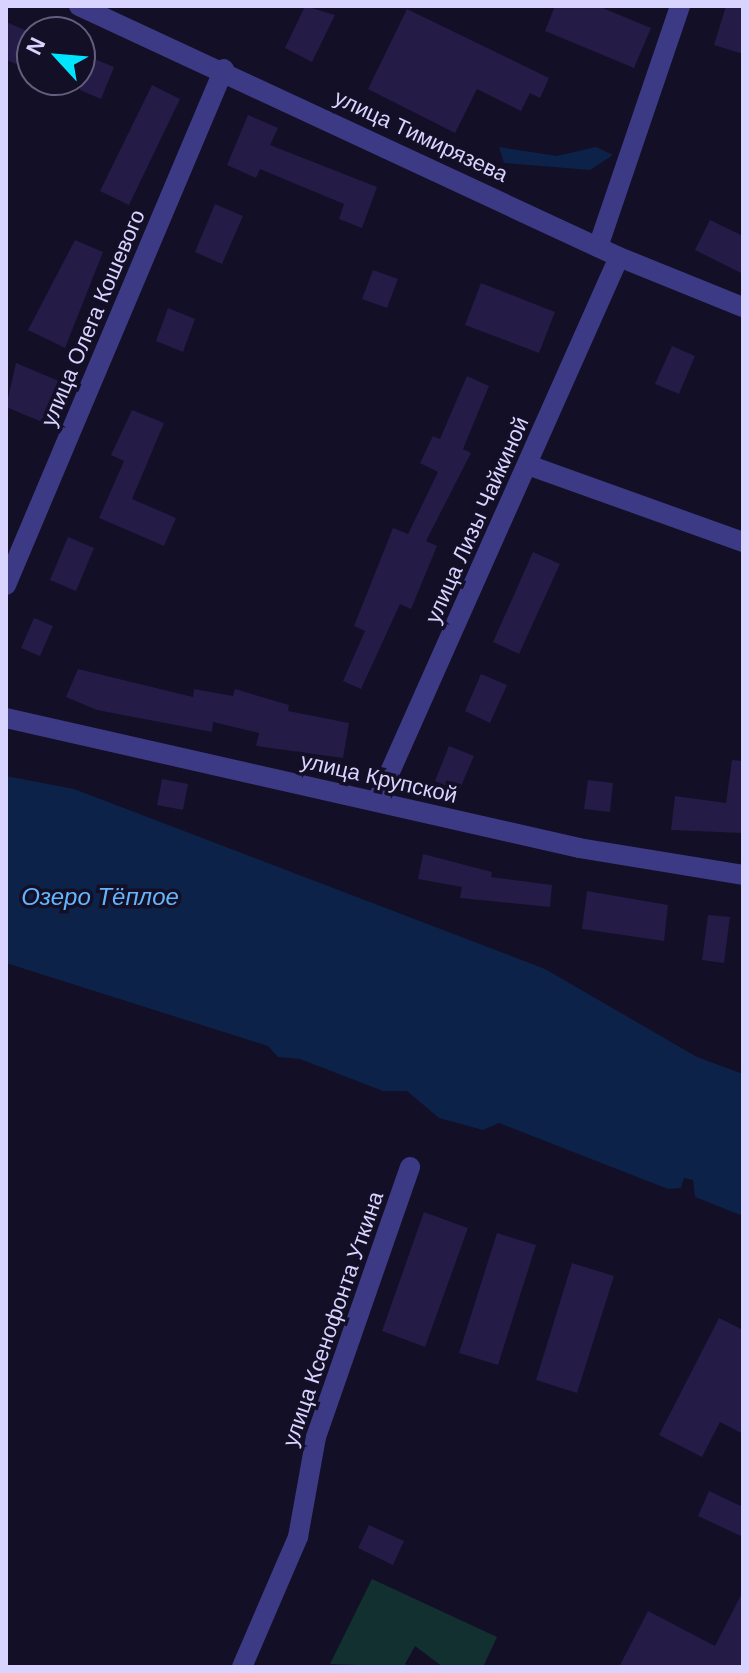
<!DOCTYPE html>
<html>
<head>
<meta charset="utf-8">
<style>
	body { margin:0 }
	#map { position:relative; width:749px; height:1673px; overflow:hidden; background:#130f26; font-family:Arial,sans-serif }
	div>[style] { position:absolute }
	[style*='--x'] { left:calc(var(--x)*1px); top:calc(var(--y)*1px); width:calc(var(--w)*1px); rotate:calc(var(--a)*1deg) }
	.green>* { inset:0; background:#12302f }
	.water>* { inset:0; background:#0c2248 }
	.building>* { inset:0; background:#241b47 }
	.minor>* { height:20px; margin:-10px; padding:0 10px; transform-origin:10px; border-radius:10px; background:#3d3a85 }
	.tertiary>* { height:20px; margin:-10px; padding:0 10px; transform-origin:10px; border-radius:10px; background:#3d3a85 }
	span { translate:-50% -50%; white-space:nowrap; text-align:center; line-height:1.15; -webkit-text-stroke:7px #130f26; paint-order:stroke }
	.street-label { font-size:22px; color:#d9d4ff }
	.water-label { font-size:24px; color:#62b6ff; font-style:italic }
	.frame { position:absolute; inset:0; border:8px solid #d9d4ff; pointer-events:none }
	.north { position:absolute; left:16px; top:16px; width:80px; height:80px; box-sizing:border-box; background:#130f26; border:2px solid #625e7d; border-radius:50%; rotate:296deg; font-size:22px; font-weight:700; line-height:32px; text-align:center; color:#d9d4ff }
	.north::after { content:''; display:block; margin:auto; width:28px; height:36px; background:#00e5ff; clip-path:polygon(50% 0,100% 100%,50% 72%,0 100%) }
</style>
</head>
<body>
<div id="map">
	<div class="green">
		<div style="clip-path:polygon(372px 1579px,497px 1637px,483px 1667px,443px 1667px,415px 1646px,405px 1664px,410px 1667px,330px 1664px)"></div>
	</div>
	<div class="water">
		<div style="clip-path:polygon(596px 147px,613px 155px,590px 170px,504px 163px,499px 147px,557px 156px)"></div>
		<div style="clip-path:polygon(6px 776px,74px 789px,545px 969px,697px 1057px,743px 1074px,743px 1216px,695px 1197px,693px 1180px,684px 1178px,681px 1188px,668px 1189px,499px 1123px,483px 1130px,439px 1118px,407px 1091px,383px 1091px,300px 1059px,278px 1057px,268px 1046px,6px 963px)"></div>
	</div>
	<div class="building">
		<div style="clip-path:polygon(305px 6px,335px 15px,312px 62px,285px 48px)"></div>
		<div style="clip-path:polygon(555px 6px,598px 6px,651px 28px,634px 68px,545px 31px)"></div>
		<div style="clip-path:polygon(726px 6px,743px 6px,743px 54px,714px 45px)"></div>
		<div style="clip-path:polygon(407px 9px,549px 78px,540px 98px,530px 93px,521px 111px,477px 89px,455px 133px,368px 89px)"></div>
		<div style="clip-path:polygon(6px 22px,32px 33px,32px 70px,6px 60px)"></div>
		<div style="clip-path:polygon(80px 53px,114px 67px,101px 99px,80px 90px)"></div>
		<div style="clip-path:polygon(152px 85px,180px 99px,129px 205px,100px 191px)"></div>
		<div style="clip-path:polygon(248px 115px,278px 128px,270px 145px,377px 187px,362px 228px,339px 219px,344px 204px,260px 169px,256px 178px,227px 165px)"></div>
		<div style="clip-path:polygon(215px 204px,243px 216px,222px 264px,195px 252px)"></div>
		<div style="clip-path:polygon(710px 220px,743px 236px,743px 274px,695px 250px)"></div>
		<div style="clip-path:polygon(75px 240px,103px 252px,65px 348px,28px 330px)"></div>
		<div style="clip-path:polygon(373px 270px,398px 279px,387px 308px,362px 299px)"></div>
		<div style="clip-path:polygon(481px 283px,555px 312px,539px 353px,465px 325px)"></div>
		<div style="clip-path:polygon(168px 308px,195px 319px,183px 352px,156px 341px)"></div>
		<div style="clip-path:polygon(672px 346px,695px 356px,679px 394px,655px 384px)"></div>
		<div style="clip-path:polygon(16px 363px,59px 381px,42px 422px,6px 407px)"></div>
		<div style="clip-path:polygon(467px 376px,489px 386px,463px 449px,471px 453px,426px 541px,437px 546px,411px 609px,400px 604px,361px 689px,343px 681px,365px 631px,354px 626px,393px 528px,408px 534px,438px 472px,420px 463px,433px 436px,440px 439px)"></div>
		<div style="clip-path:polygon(132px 410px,164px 423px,132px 499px,176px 518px,164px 546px,99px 518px,124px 461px,111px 455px)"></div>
		<div style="clip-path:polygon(68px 537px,94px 548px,76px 591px,50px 580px)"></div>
		<div style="clip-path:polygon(533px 552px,560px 564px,519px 654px,493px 642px)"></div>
		<div style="clip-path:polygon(34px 618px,53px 626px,40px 656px,21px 648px)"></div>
		<div style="clip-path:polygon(78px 669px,193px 697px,194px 689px,233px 696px,235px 689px,289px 705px,288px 711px,349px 723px,343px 758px,256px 746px,259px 733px,213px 722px,212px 732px,97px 710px,66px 697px)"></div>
		<div style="clip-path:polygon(481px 674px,507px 685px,490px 723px,465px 711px)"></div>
		<div style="clip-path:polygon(449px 746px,474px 756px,459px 791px,435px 781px)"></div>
		<div style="clip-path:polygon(732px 760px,743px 761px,743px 833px,671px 830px,675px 796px,726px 803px)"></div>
		<div style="clip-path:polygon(162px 779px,188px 784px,183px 810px,157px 805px)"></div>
		<div style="clip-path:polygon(588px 780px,613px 783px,610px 812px,584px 809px)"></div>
		<div style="clip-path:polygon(423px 854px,492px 872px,491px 877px,552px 885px,550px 907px,460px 898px,462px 887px,418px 879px)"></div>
		<div style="clip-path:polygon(587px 891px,668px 905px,664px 941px,582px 929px)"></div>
		<div style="clip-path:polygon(708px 915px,730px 917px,724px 963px,702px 960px)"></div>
		<div style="clip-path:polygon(424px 1212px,468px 1228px,425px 1347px,382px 1331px)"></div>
		<div style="clip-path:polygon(497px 1233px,536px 1245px,498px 1365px,459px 1353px)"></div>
		<div style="clip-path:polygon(572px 1263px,614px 1276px,577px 1393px,536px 1380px)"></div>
		<div style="clip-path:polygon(719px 1318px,743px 1330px,743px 1434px,720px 1422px,702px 1457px,659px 1435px)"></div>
		<div style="clip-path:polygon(709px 1491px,743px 1507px,743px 1537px,698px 1516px)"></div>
		<div style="clip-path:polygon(369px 1525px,404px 1541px,393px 1565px,358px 1548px)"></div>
		<div style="clip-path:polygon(743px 1591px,743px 1667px,619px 1667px,648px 1611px,715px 1646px)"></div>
	</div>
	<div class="minor">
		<div style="--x:598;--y:247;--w:255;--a:-71.2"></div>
		<div style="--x:528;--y:465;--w:228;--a:19.7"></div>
		<div style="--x:6;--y:585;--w:560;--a:-67.1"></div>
		<div style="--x:6;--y:718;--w:588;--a:12.78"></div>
		<div style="--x:579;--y:848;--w:166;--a:9.3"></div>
		<div style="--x:377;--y:801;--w:595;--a:-66.02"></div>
		<div style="--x:619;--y:257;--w:134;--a:22"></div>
	</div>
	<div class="tertiary">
		<div style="--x:79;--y:6;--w:595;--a:24.93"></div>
		<div style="--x:242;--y:1667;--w:142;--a:-66.7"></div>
		<div style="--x:298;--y:1537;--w:102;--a:-79.8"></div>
		<div style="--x:316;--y:1437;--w:286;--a:-70.8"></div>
	</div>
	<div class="street-label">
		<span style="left:421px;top:136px;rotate:25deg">улица Тимирязева</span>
		<span style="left:93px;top:318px;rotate:-67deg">улица Олега Кошевого</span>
		<span style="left:477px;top:520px;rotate:-66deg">улица Лизы Чайкиной</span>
		<span style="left:379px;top:778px;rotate:13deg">улица Крупской</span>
		<span style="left:333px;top:1319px;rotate:-71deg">улица Ксенофонта Уткина</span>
	</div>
	<div class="water-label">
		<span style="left:100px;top:897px">Озеро Тёплое</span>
	</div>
	<div class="frame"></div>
	<div class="north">N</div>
</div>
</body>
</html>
